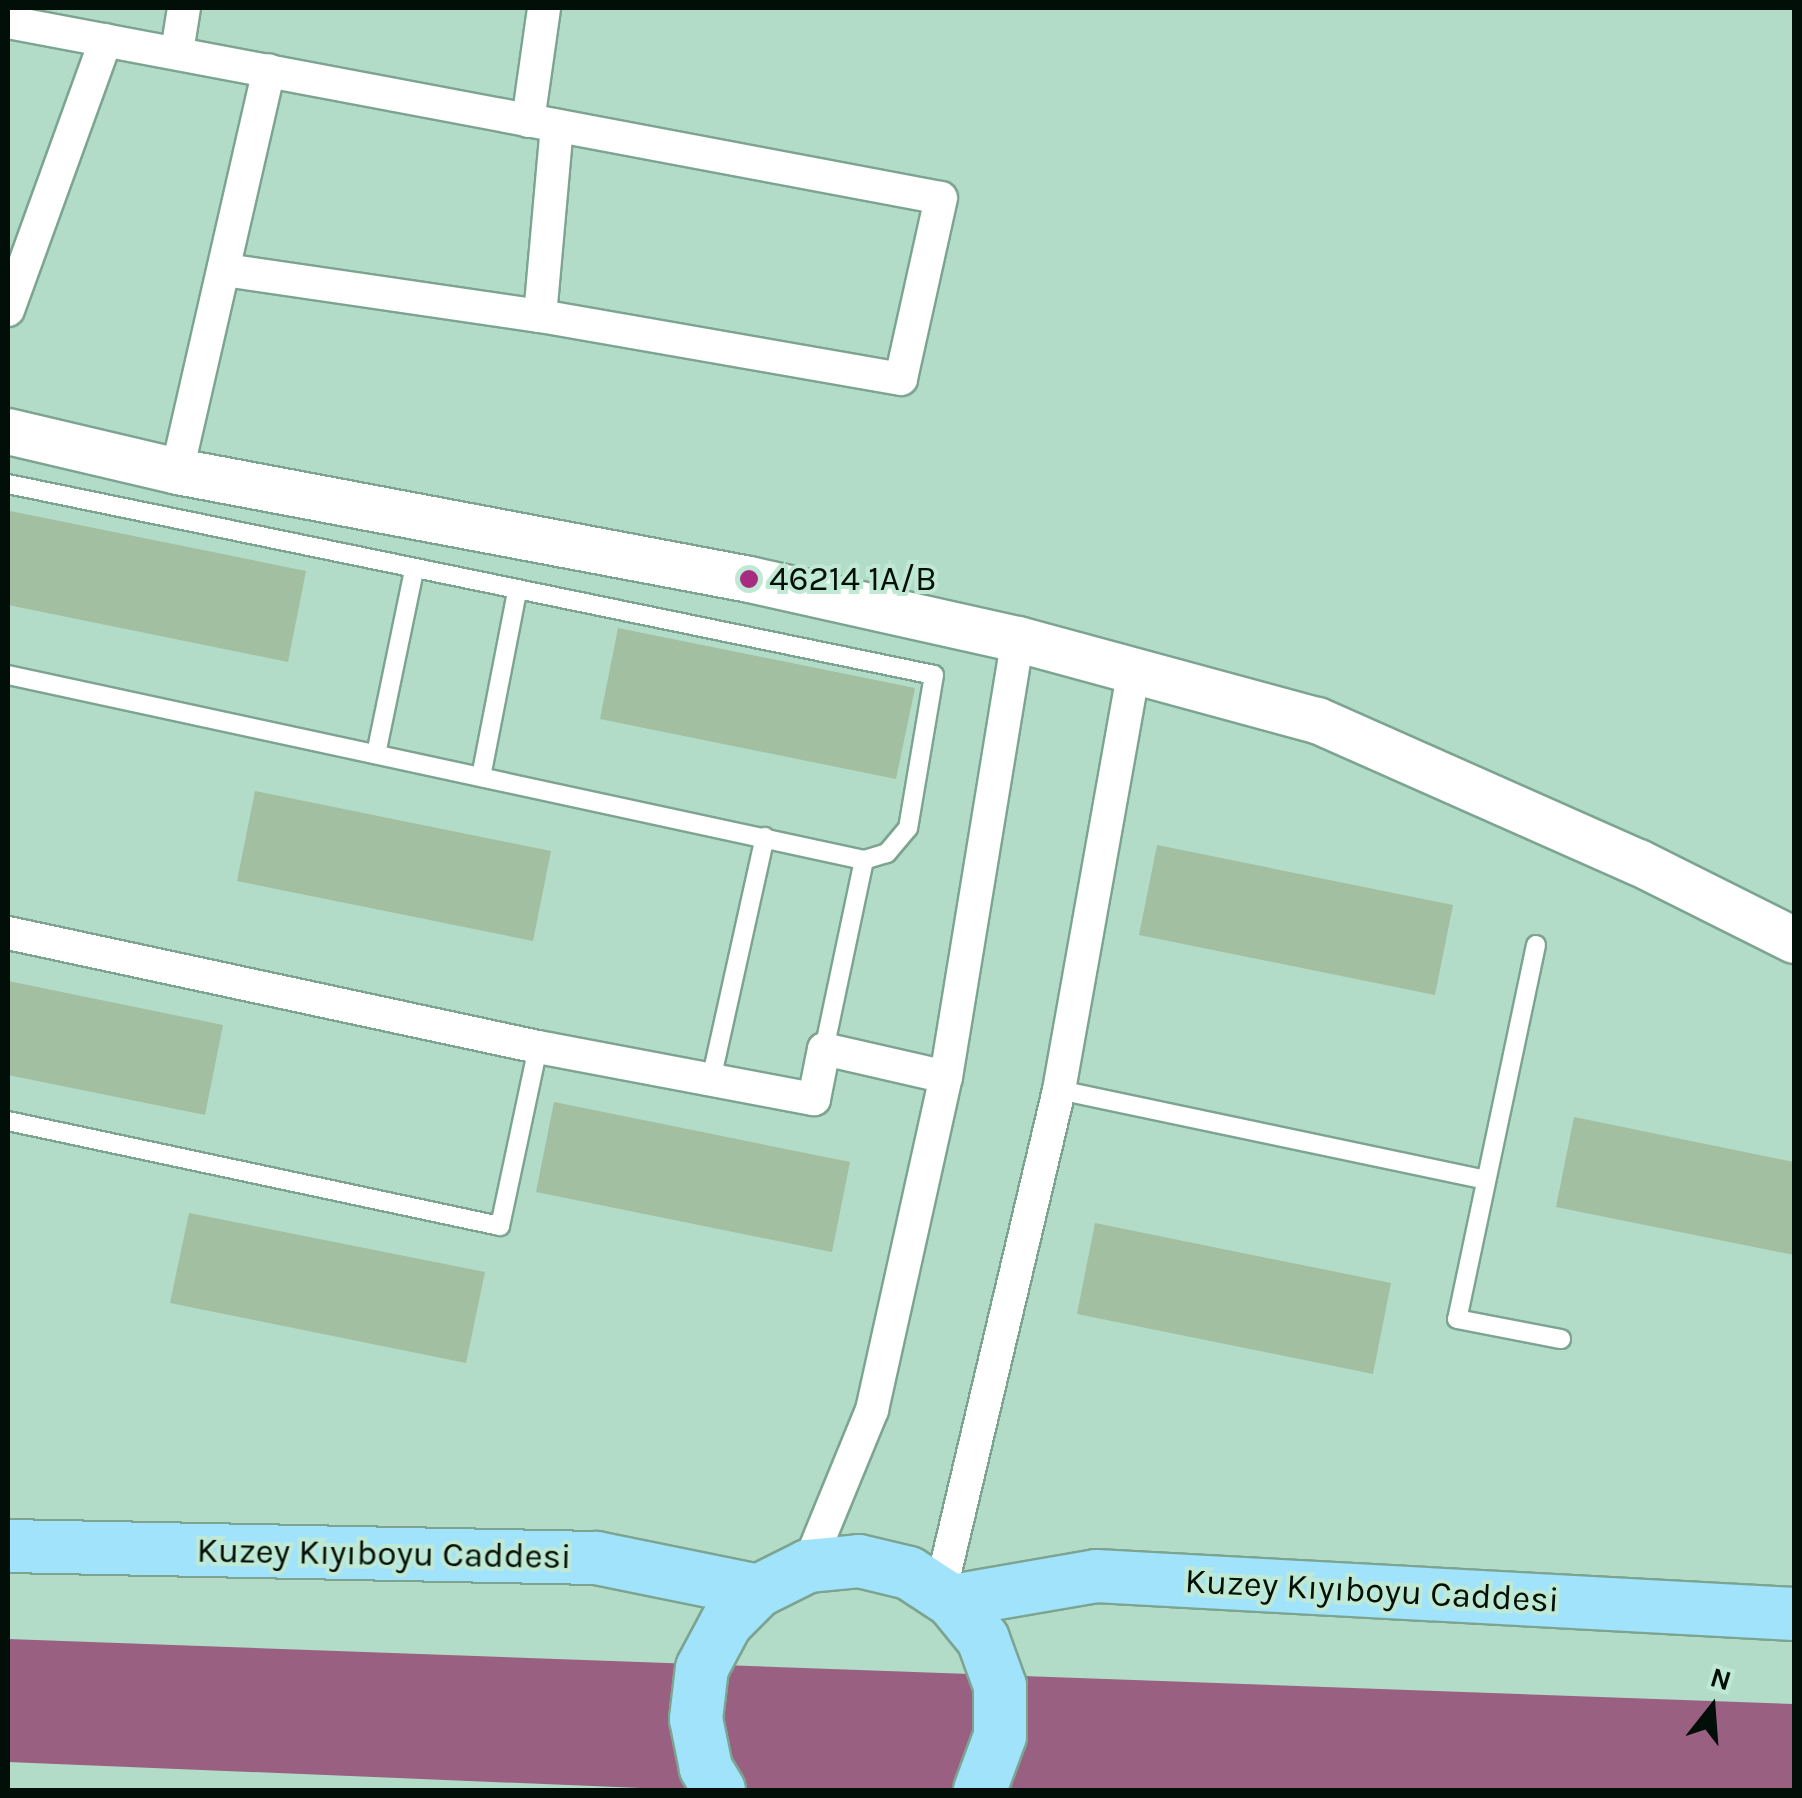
<!DOCTYPE html>
<html>
<head>
<meta charset="utf-8">
<style>
	body { margin:0 }
	#map { position:relative; width:1802px; height:1798px; overflow:hidden; background:#b2dcc7; font-family:Karla,sans-serif }
	div>[style] { position:absolute }
	[style*='--x'] { left:calc(var(--x)*1px); top:calc(var(--y)*1px); width:calc(var(--w)*1px); rotate:calc(var(--a)*1deg) }
	.water>* { inset:0; background:#996082 }
	.canal>* { height:42px; margin:-21px; padding:0 21px; transform-origin:21px; border-radius:21px; background:#996082 }
	.building>* { inset:0; background:#a2bfa1 }
	.roads { filter:drop-shadow(2px 0 #7ca491) drop-shadow(-2px 0 #7ca491) drop-shadow(0 2px #7ca491) drop-shadow(0 -2px #7ca491) }
	.service>* { height:18px; margin:-9px; padding:0 9px; transform-origin:9px; border-radius:9px; background:#fff }
	.minor>* { height:32px; margin:-16px; padding:0 16px; transform-origin:16px; border-radius:16px; background:#fff }
	.secondary>* { height:45px; margin:-22.5px; padding:0 22.5px; transform-origin:22.5px; border-radius:22.5px; background:#fff }
	.primary>* { height:52px; margin:-26px; padding:0 26px; transform-origin:26px; border-radius:26px; background:#a0e3fb }
	.dots>* { width:28px; height:28px; translate:-50% -50%; box-sizing:border-box; border:5px solid #bfe9d4; border-radius:50% }
	span { translate:-50% -50%; white-space:nowrap; text-align:center; line-height:1.15; -webkit-text-stroke:8px #bfe9d4; paint-order:stroke }
	.poi-label { font-size:35px; color:#020f09 }
	.left { translate:0 -50%; text-align:left }
	.street-label { font-size:35px; color:#020f09 }
	.frame { position:absolute; inset:0; border:10px solid #020f09; pointer-events:none }
	.north { position:absolute; left:1662px; top:1658px; width:100px; height:100px; -webkit-text-stroke:8px #bfe9d4; paint-order:stroke; rotate:17deg; font-size:28px; font-weight:700; line-height:40px; text-align:center; color:#020f09 }
	.north::after { content:''; display:block; margin:auto; width:35px; height:45px; background:#020f09; clip-path:polygon(50% 0,100% 100%,50% 72%,0 100%) }
</style>
</head>
<body>
<div id="map">
	<div class="water">
		<div style="clip-path:polygon(8px 1639px,1794px 1704px,1794px 1790px,689px 1790px,8px 1762px)"></div>
	</div>
	<div class="canal">
		<div style="--x:800;--y:1731;--w:118;--a:1.5"></div>
	</div>
	<div class="building">
		<div style="clip-path:polygon(10px 511px,306px 571px,288px 662px,8px 605px)"></div>
		<div style="clip-path:polygon(618px 628px,915px 688px,896px 779px,600px 719px)"></div>
		<div style="clip-path:polygon(255px 791px,551px 851px,533px 941px,237px 881px)"></div>
		<div style="clip-path:polygon(1157px 845px,1453px 905px,1435px 995px,1139px 935px)"></div>
		<div style="clip-path:polygon(8px 981px,223px 1025px,205px 1115px,8px 1075px)"></div>
		<div style="clip-path:polygon(554px 1102px,850px 1162px,832px 1252px,536px 1192px)"></div>
		<div style="clip-path:polygon(1574px 1117px,1794px 1162px,1794px 1255px,1556px 1207px)"></div>
		<div style="clip-path:polygon(189px 1213px,485px 1272px,466px 1363px,170px 1303px)"></div>
		<div style="clip-path:polygon(1095px 1223px,1391px 1283px,1373px 1374px,1077px 1314px)"></div>
	</div>
	<div class="roads">
		<div class="service">
			<div style="--x:8;--y:484;--w:945;--a:11.65"></div>
			<div style="--x:934;--y:675;--w:155;--a:99.6"></div>
			<div style="--x:908;--y:828;--w:33;--a:130"></div>
			<div style="--x:887;--y:853;--w:24;--a:163"></div>
			<div style="--x:8;--y:675;--w:876;--a:12.2"></div>
			<div style="--x:864;--y:860;--w:193;--a:101.9"></div>
			<div style="--x:376;--y:754;--w:188;--a:-78.3"></div>
			<div style="--x:481;--y:777;--w:189;--a:-79"></div>
			<div style="--x:1536;--y:945;--w:382;--a:101.9"></div>
			<div style="--x:1457;--y:1319;--w:106;--a:10.9"></div>
			<div style="--x:711;--y:1080;--w:249;--a:-77.5"></div>
			<div style="--x:1059;--y:1090;--w:435;--a:11.9"></div>
			<div style="--x:8;--y:1121;--w:503;--a:12.05"></div>
			<div style="--x:500;--y:1226;--w:183;--a:-78"></div>
		</div>
		<div class="minor">
			<div style="--x:8;--y:22;--w:949;--a:10.68"></div>
			<div style="--x:941;--y:198;--w:185;--a:102.5"></div>
			<div style="--x:901;--y:379;--w:366;--a:-170.1"></div>
			<div style="--x:540;--y:316;--w:317;--a:-171.7"></div>
			<div style="--x:177;--y:52;--w:45;--a:-81"></div>
			<div style="--x:528;--y:121;--w:114;--a:-81.9"></div>
			<div style="--x:8;--y:310;--w:287;--a:-70.1"></div>
			<div style="--x:540;--y:316;--w:191;--a:-84.9"></div>
			<div style="--x:177;--y:471;--w:411;--a:-77.1"></div>
			<div style="--x:8;--y:933;--w:542;--a:12.14"></div>
			<div style="--x:538;--y:1047;--w:281;--a:10.7"></div>
			<div style="--x:814;--y:1099;--w:51;--a:-78.7"></div>
			<div style="--x:824;--y:1049;--w:125;--a:12.9"></div>
			<div style="--x:808;--y:1566;--w:169;--a:-67.7"></div>
			<div style="--x:872;--y:1410;--w:341;--a:-77.5"></div>
			<div style="--x:946;--y:1077;--w:444;--a:-80.7"></div>
			<div style="--x:940;--y:1593;--w:517;--a:-76.69"></div>
			<div style="--x:1059;--y:1090;--w:428;--a:-79.9"></div>
		</div>
		<div class="secondary">
			<div style="--x:8;--y:431;--w:174;--a:13.3"></div>
			<div style="--x:177;--y:471;--w:582;--a:10.69"></div>
			<div style="--x:749;--y:579;--w:276;--a:12.6"></div>
			<div style="--x:1018;--y:639;--w:310;--a:15.2"></div>
			<div style="--x:1317;--y:720;--w:351;--a:23.9"></div>
			<div style="--x:1638;--y:862;--w:174;--a:26.6"></div>
		</div>
		<div class="primary">
			<div style="--x:8;--y:1546;--w:588;--a:1.17"></div>
			<div style="--x:596;--y:1558;--w:165;--a:11.5"></div>
			<div style="--x:952;--y:1601;--w:146;--a:-9.8"></div>
			<div style="--x:1096;--y:1576;--w:699;--a:3.12"></div>
			<div style="--x:719;--y:1790;--w:26;--a:-121"></div>
			<div style="--x:706;--y:1768;--w:50;--a:-101.5"></div>
			<div style="--x:696;--y:1719;--w:51;--a:-83.3"></div>
			<div style="--x:702;--y:1668;--w:51;--a:-61.9"></div>
			<div style="--x:726;--y:1623;--w:45;--a:-45"></div>
			<div style="--x:758;--y:1591;--w:56;--a:-26.6"></div>
			<div style="--x:808;--y:1566;--w:51;--a:-5.6"></div>
			<div style="--x:859;--y:1561;--w:51;--a:13.5"></div>
			<div style="--x:909;--y:1573;--w:51;--a:33.1"></div>
			<div style="--x:952;--y:1601;--w:49;--a:50.8"></div>
			<div style="--x:983;--y:1639;--w:50;--a:70.1"></div>
			<div style="--x:1000;--y:1686;--w:50;--a:90"></div>
			<div style="--x:1000;--y:1736;--w:58;--a:110.3"></div>
		</div>
	</div>
	<div class="dots">
		<div style="left:749px;top:579px;background:#a72c80"></div>
	</div>
	<div class="poi-label">
		<span class="left" style="left:769px;top:579px">46214 1A/B</span>
	</div>
	<div class="street-label">
		<span style="left:384px;top:1554px;rotate:1deg">Kuzey Kıyıboyu Caddesi</span>
		<span style="left:1372px;top:1591px;rotate:3deg">Kuzey Kıyıboyu Caddesi</span>
	</div>
	<div class="frame"></div>
	<div class="north">N</div>
</div>
</body>
</html>
